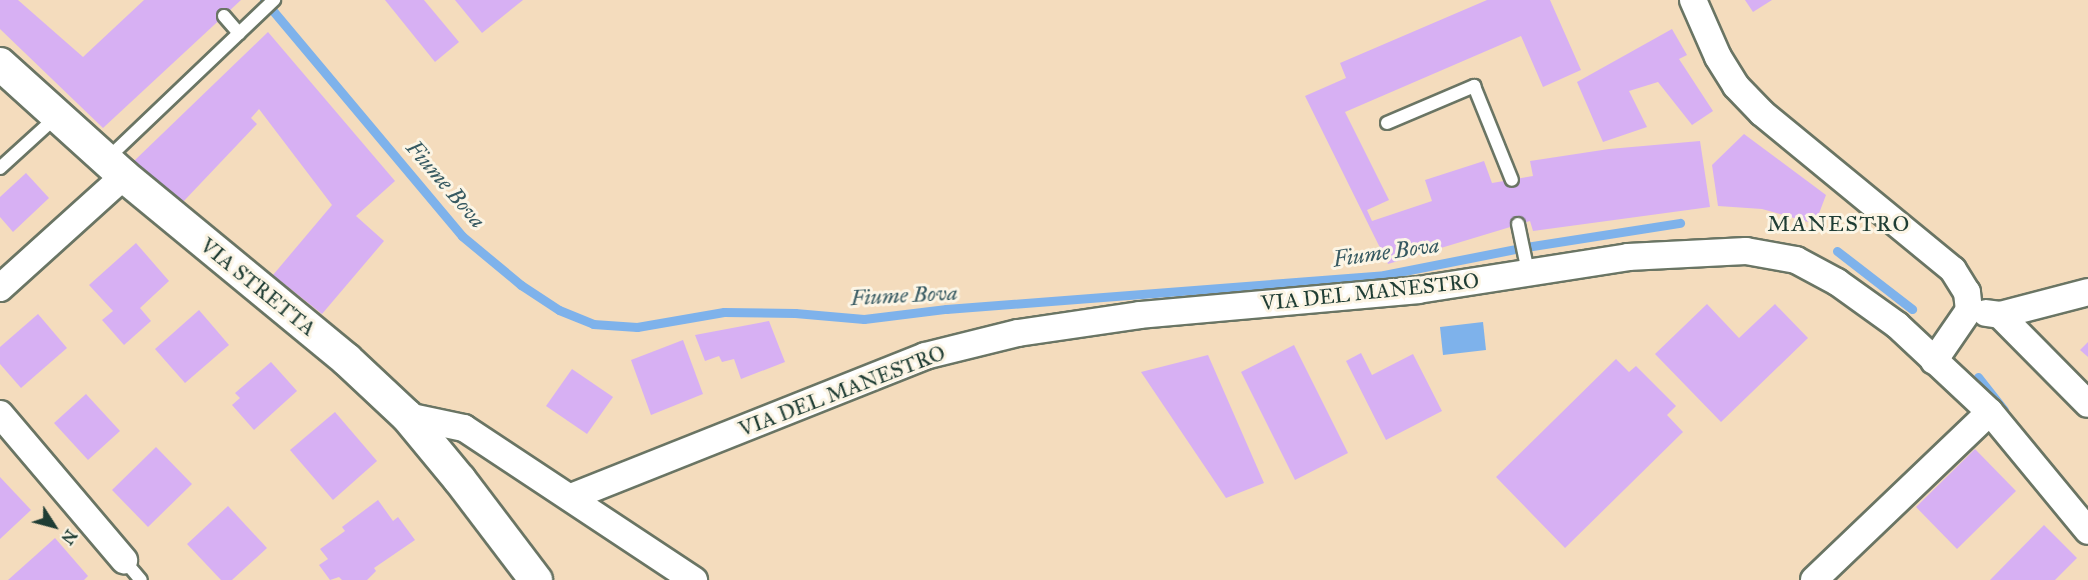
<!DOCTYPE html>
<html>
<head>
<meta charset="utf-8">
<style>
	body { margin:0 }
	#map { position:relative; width:2088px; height:580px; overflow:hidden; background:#f4dcbd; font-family:"IM FELL Great Primer",serif }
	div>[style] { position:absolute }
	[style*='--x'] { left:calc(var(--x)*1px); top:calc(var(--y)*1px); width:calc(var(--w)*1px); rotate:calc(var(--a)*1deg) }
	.water>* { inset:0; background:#7eb2eb }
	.stream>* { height:9px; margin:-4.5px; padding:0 4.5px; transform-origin:4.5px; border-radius:4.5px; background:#7eb2eb }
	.building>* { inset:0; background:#d7b0f3 }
	.roads { filter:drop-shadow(2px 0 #6a7564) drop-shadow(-2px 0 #6a7564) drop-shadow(0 2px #6a7564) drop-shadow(0 -2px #6a7564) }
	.service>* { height:12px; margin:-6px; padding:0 6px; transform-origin:6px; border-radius:6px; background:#fff }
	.minor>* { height:26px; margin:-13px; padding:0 13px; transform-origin:13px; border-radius:13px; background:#fff }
	.tertiary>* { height:32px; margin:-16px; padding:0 16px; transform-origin:16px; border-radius:16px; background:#fff }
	span { translate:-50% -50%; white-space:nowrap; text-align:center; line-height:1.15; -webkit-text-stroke:6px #fcf5e5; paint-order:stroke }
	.street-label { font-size:21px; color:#1f3d34 }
	.water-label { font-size:22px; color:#375a62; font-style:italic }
	.neighbourhood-label { font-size:22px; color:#1f3d34; letter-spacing:1.5px }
	.north { position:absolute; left:24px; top:496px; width:60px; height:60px; -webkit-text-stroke:4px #fcf5e5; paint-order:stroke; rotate:126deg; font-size:16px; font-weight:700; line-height:24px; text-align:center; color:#1f3d34 }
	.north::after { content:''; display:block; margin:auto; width:21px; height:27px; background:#1f3d34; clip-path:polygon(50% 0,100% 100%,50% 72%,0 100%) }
</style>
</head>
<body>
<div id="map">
	<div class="water">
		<div style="clip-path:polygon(1483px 322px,1486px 350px,1443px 355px,1440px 327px)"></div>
	</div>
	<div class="stream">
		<div style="--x:264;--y:0;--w:308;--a:50"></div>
		<div style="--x:462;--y:236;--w:77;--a:39.7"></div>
		<div style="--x:521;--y:285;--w:45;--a:33.3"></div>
		<div style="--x:559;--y:310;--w:37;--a:22"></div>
		<div style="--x:593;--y:324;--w:44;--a:3.9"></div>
		<div style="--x:637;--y:327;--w:88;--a:-9.8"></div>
		<div style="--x:724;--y:312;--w:71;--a:0.8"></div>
		<div style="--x:795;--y:313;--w:69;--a:5"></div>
		<div style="--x:864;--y:319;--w:83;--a:-7"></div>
		<div style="--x:946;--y:309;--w:439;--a:-4.4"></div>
		<div style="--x:1384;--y:275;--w:145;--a:-11.2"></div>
		<div style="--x:1526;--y:247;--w:156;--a:-8.9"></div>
		<div style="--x:1837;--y:251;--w:95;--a:37.7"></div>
		<div style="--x:1978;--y:377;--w:42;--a:51.8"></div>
	</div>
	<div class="building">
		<div style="clip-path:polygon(0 0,18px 0,83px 57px,144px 0,241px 0,103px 128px,0 29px)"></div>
		<div style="clip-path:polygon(385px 0,424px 0,459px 42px,435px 62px)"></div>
		<div style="clip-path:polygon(455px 0,523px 0,482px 33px)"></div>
		<div style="clip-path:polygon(1487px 0,1550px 0,1581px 70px,1543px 87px,1521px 36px,1345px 112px,1389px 200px,1367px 210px,1372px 221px,1432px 201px,1425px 180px,1484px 161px,1492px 183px,1533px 176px,1530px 161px,1609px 149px,1700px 141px,1710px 207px,1533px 231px,1530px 221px,1388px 264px,1305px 96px,1346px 78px,1340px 63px)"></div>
		<div style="clip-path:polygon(1745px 0,1772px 0,1753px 12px)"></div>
		<div style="clip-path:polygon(1672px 29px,1687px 55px,1679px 59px,1713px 111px,1692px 125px,1658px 82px,1629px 91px,1647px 127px,1603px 142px,1577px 82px)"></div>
		<div style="clip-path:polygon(268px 32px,395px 181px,356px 216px,384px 241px,322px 314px,273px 275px,332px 205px,259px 109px,251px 118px,257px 124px,182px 203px,134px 161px)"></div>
		<div style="clip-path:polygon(1744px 134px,1826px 195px,1815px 224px,1762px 209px,1718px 206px,1712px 165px)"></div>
		<div style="clip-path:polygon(26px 173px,49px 198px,13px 232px,0 217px,0 197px)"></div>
		<div style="clip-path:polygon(136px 243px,169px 281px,140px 308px,151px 321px,124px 345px,102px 320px,113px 311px,89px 285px)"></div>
		<div style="clip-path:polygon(1707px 304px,1739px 338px,1775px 304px,1808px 338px,1721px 422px,1655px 354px)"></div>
		<div style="clip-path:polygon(199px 310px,229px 345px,185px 383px,155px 349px)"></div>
		<div style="clip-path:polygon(38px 314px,67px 348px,21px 388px,0 364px,0 347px)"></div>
		<div style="clip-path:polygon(769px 321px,785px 362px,741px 379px,734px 359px,722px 362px,719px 356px,705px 361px,695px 335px)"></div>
		<div style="clip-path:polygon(683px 340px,703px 394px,651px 415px,631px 360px)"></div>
		<div style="clip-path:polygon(2088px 342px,2088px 357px,2080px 350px)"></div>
		<div style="clip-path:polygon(1294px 345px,1348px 453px,1295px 480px,1241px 372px)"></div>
		<div style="clip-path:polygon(1361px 353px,1372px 375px,1413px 354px,1442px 411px,1386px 440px,1346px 361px)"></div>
		<div style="clip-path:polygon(1208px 355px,1264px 483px,1226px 498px,1141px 372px)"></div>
		<div style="clip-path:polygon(1616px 359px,1629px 372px,1636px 366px,1676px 406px,1667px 415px,1683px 432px,1565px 548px,1496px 477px)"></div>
		<div style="clip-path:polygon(271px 362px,297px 391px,254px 430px,232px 405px,240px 398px,235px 393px)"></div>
		<div style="clip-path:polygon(572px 369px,613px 397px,587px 434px,546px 406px)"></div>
		<div style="clip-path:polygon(86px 394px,120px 431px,88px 460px,54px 423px)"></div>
		<div style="clip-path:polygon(335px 412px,377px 461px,333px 500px,290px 450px)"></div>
		<div style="clip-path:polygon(156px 447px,192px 484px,148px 527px,112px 490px)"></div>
		<div style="clip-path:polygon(1975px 449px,2016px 491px,1957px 549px,1916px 507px)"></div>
		<div style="clip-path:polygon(0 477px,31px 510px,0 539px)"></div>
		<div style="clip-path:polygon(378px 500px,393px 521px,398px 517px,415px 540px,374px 568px,376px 571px,367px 580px,342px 580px,339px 577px,330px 580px,319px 565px,328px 559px,320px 549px,345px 531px,342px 527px)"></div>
		<div style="clip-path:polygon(228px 506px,267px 548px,232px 580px,221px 580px,187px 544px)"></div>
		<div style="clip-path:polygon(2044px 525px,2077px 558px,2055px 580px,1990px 580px)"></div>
		<div style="clip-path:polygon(55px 538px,88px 576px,84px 580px,8px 580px)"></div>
	</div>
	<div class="roads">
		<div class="service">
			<div style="--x:224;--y:16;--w:23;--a:49"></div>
			<div style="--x:1387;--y:123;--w:95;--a:-23"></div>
			<div style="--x:1474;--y:86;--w:101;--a:68"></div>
			<div style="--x:107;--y:159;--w:231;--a:-43.6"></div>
			<div style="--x:0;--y:168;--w:76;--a:-42.3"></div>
			<div style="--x:1518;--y:224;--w:49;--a:78.2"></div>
			<div style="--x:124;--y:560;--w:26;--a:50"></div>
		</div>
		<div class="minor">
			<div style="--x:1693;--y:0;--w:62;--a:66.3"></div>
			<div style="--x:1718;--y:57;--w:34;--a:58"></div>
			<div style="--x:1736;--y:86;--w:37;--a:46"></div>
			<div style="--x:1762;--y:113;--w:247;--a:39.4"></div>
			<div style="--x:1953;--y:270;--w:26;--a:58"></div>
			<div style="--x:1967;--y:292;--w:18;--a:84"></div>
			<div style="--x:1969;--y:310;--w:62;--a:124.5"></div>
			<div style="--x:0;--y:288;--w:167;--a:-42.1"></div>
			<div style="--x:1986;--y:313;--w:14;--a:8"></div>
			<div style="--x:2000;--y:315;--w:91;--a:-14.6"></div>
			<div style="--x:2000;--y:315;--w:125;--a:45.3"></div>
			<div style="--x:0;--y:414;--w:192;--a:49.7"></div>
			<div style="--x:407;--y:416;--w:58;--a:11.9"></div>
			<div style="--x:464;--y:428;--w:276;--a:33.5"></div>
			<div style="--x:571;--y:497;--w:381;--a:-21.7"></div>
			<div style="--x:925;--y:356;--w:96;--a:-13.9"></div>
			<div style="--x:1018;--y:333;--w:123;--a:-8.4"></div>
			<div style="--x:1140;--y:315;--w:279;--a:-5.1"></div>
			<div style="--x:1418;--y:290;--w:213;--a:-8.9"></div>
			<div style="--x:1628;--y:257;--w:118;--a:-2.9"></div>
			<div style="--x:1746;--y:251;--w:51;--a:10.2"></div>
			<div style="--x:1796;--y:260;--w:47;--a:28.2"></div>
			<div style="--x:1837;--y:282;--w:74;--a:35.6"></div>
			<div style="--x:1897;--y:325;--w:127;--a:43.1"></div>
			<div style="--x:1990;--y:412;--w:154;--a:50.5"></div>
			<div style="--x:1814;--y:580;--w:243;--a:-43.7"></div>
		</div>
		<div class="tertiary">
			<div style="--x:0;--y:64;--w:167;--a:42.1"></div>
			<div style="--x:124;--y:176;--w:288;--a:39.5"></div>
			<div style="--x:346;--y:359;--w:83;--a:43.1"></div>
			<div style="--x:407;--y:416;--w:83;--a:50.4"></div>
			<div style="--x:460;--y:480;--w:126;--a:52.8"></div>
		</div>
	</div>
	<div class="street-label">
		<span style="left:258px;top:287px;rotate:39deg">VIA STRETTA</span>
		<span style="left:1370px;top:292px;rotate:-6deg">VIA DEL MANESTRO</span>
		<span style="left:842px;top:391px;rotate:-21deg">VIA DEL MANESTRO</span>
	</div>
	<div class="water-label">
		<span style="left:446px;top:184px;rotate:49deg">Fiume Bova</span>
		<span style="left:1386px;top:252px;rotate:-8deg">Fiume Bova</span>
		<span style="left:904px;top:295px;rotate:-3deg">Fiume Bova</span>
	</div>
	<div class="neighbourhood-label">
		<span style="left:1839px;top:224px">MANESTRO</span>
	</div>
	<div class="north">N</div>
</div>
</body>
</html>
